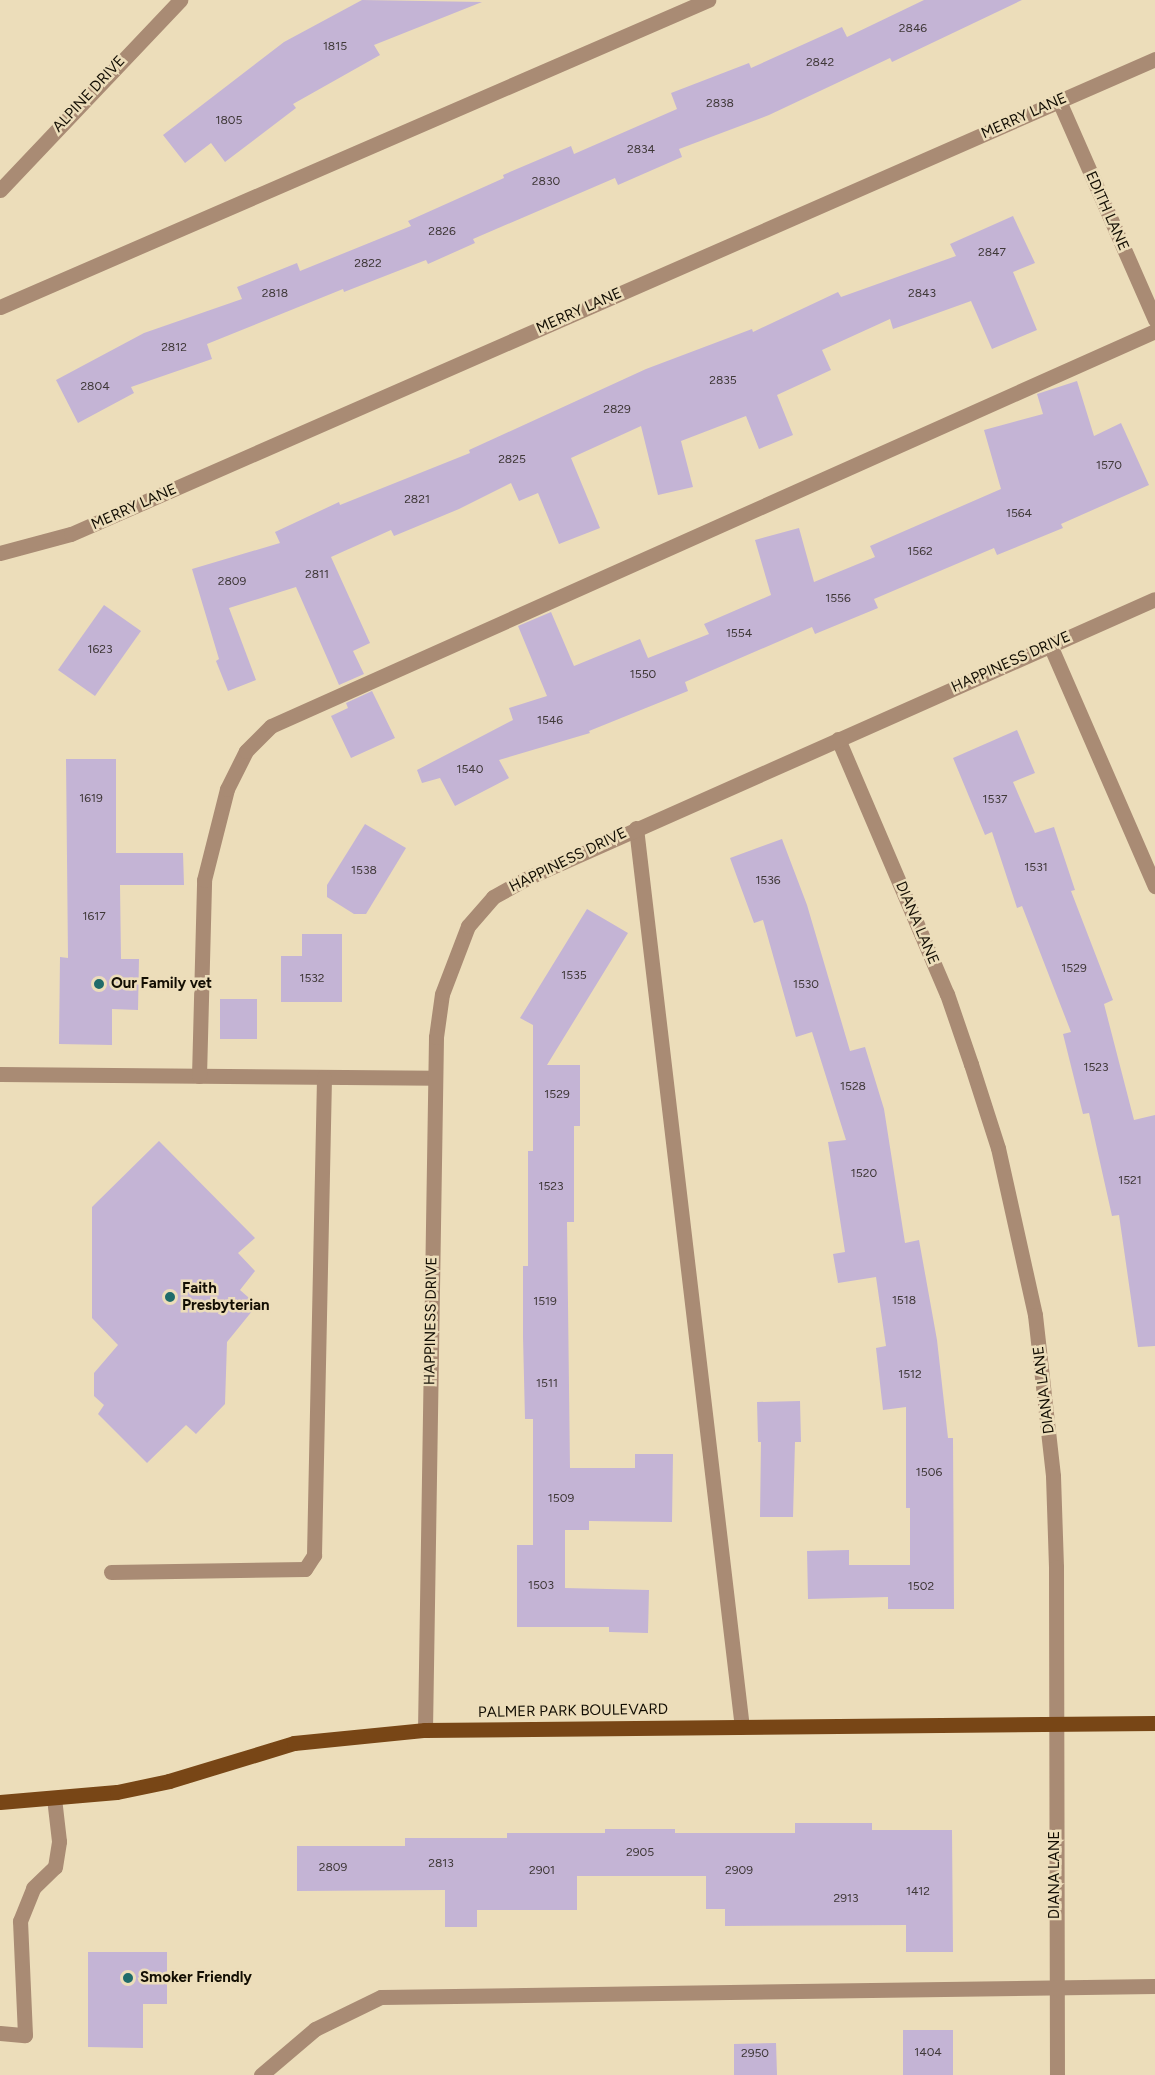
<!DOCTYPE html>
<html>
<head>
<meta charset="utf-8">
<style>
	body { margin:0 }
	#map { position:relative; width:1155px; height:2075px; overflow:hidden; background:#ecddba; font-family:Figtree,sans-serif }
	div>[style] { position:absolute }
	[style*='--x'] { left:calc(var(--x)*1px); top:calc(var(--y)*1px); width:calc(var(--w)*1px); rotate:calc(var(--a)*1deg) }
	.building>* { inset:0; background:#c4b4d5 }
	.minor>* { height:15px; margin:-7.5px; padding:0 7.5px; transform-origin:7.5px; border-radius:7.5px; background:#a98b74 }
	.major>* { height:15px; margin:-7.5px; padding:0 7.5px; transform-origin:7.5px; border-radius:7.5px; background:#784616 }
	.dots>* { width:16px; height:16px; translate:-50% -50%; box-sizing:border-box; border:3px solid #ecddba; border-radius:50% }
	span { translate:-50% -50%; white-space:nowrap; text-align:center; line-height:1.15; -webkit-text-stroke:5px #ecddba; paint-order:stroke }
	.number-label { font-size:12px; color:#3f3838 }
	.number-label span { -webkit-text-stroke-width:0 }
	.street-label { font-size:15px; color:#130e03 }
	.poi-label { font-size:15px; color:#130e03; font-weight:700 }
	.left { translate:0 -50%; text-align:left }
</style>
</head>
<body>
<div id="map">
	<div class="building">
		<div style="clip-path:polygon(362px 0,482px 2px,374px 45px,380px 55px,293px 104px,296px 108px,225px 162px,211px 143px,185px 163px,163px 135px,284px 42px)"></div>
		<div style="clip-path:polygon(924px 0,1022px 0,892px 62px,890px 58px,769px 115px,679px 149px,682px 157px,618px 185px,615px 178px,473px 239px,475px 243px,428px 264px,426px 260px,344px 292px,343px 289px,207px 344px,212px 359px,131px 387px,134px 393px,78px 423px,56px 380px,144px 333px,242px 299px,237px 287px,297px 263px,300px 271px,411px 226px,408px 221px,504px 178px,503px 175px,571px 146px,574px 154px,677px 109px,671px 93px,749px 63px,751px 68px,842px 27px,847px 37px)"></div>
		<div style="clip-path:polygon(1013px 216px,1035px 263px,1013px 272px,1037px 330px,992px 349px,971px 301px,893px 329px,890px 319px,822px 350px,831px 370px,777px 395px,793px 435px,759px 449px,746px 416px,681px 441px,693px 487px,658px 495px,641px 426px,571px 458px,600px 528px,559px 544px,538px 493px,519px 501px,511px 483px,459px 509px,394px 536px,391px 530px,331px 557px,370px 643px,353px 651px,364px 674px,339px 685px,296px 587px,229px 608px,256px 680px,228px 691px,216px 661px,219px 659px,192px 569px,280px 543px,275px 532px,339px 502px,340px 505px,470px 453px,469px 450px,646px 369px,752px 329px,753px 332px,838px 292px,841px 297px,956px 256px,950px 244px)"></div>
		<div style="clip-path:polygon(1077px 381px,1094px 436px,1121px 423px,1149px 485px,1061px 524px,1063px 528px,997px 555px,994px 548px,874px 599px,878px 608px,815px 634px,812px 627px,685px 682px,688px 691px,589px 731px,590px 733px,499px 760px,509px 778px,455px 806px,440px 778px,422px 783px,417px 770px,513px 720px,509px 708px,547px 696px,518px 626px,551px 612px,574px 666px,640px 639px,648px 658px,709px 634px,704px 624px,771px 595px,755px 540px,799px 528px,814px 582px,875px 557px,870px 546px,1001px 489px,984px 430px,1043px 414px,1037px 394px)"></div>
		<div style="clip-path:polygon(104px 605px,141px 631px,95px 696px,58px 670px)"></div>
		<div style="clip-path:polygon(372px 691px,395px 738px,351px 758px,331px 716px,348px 708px,346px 703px)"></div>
		<div style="clip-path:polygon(1017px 730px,1035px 773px,1013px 782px,1035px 833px,1054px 827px,1075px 890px,1071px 891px,1113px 1000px,1104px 1004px,1134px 1120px,1155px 1115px,1155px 1346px,1138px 1347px,1119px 1215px,1112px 1216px,1089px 1113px,1083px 1114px,1063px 1034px,1071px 1032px,1022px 906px,1017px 908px,992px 832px,985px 835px,953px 758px)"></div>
		<div style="clip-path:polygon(66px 759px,116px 759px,116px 853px,183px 853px,184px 885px,120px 885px,121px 959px,139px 959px,138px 1010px,112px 1009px,112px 1045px,59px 1044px,60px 957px,68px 958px)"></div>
		<div style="clip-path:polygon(365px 824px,406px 848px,366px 914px,354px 914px,327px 897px,327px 885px)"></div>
		<div style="clip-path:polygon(782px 839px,807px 905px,850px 1051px,865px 1047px,884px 1109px,905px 1243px,919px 1240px,937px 1340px,948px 1438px,953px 1438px,954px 1609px,888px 1609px,888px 1597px,808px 1599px,807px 1551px,849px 1550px,849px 1565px,910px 1565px,910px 1508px,906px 1508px,906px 1407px,883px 1410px,876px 1348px,886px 1346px,876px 1277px,838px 1283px,833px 1254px,845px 1252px,828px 1142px,846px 1140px,812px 1032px,796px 1037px,763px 920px,754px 923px,730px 858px)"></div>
		<div style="clip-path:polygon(587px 909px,628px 933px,547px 1065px,580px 1065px,580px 1126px,574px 1126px,574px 1222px,567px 1222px,570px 1468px,635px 1468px,635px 1454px,673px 1454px,672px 1522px,589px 1521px,589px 1530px,565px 1530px,565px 1588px,649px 1590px,648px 1633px,609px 1632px,609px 1627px,517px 1627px,517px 1545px,533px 1545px,533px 1419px,525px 1419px,523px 1337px,523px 1266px,528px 1266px,528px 1151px,533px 1151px,533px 1025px,520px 1018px)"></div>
		<div style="clip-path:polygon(302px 934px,342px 934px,342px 1002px,281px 1002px,281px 956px,302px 956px)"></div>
		<div style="clip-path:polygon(220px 999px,257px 999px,257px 1039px,220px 1039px)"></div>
		<div style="clip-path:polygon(159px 1141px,255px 1238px,238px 1253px,255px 1271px,240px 1290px,257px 1305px,227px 1342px,225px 1404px,196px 1434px,186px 1425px,147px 1463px,98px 1414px,104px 1405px,94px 1396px,94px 1373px,118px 1345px,92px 1318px,92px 1207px)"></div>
		<div style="clip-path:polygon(800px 1401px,801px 1442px,795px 1442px,793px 1517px,760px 1517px,761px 1442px,758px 1442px,757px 1402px)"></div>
		<div style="clip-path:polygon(795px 1823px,872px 1823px,872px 1830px,952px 1830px,953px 1952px,906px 1952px,906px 1925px,725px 1926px,725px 1909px,706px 1909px,706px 1876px,577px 1876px,577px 1910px,477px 1910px,477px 1927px,445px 1927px,445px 1890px,297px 1891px,297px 1846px,405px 1846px,405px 1838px,507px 1838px,507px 1833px,605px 1833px,605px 1829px,675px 1829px,675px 1833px,795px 1833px)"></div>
		<div style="clip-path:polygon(88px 1952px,167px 1952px,167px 2004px,143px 2004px,143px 2048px,88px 2047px)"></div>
		<div style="clip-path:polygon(903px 2030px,953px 2030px,953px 2075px,903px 2075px)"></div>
		<div style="clip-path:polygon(776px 2043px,777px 2075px,734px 2075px,734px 2044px)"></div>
	</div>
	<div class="minor">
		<div style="--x:1059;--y:101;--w:239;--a:66.3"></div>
		<div style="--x:0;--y:190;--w:262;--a:-46.5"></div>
		<div style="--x:0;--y:307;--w:772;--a:-23.44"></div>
		<div style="--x:0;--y:553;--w:73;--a:-15"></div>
		<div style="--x:71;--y:534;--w:1184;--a:-23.66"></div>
		<div style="--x:1050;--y:645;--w:263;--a:66.5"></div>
		<div style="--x:838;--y:739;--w:277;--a:66.9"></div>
		<div style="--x:947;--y:994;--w:74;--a:71.1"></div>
		<div style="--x:971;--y:1064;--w:88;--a:72.2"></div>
		<div style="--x:998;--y:1148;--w:171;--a:77.5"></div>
		<div style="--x:1035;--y:1315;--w:162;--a:83.6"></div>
		<div style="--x:1053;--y:1476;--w:91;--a:88.1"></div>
		<div style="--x:1056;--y:1567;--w:508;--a:89.89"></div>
		<div style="--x:636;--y:828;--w:905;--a:83.28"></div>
		<div style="--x:0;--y:1074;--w:435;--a:0.5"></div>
		<div style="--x:199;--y:1076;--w:196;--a:-88.5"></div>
		<div style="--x:204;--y:880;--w:94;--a:-75.8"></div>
		<div style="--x:227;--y:789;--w:42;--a:-63.4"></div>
		<div style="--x:246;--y:751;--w:35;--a:-45"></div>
		<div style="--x:271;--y:726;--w:968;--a:-24.08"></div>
		<div style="--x:111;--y:1572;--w:194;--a:-0.9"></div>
		<div style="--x:305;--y:1569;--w:17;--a:-57"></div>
		<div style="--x:314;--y:1555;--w:478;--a:-88.8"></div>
		<div style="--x:425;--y:1730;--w:693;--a:-89.09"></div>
		<div style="--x:436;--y:1037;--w:43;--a:-82.1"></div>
		<div style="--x:442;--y:994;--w:73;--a:-69.1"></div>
		<div style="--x:468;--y:926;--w:38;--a:-49"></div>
		<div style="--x:493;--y:897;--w:37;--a:-29"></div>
		<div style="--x:525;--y:879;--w:689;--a:-23.96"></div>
		<div style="--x:0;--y:2033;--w:25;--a:5"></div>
		<div style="--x:25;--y:2035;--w:114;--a:-92.5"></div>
		<div style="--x:20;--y:1921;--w:35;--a:-68"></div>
		<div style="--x:33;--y:1888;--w:30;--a:-44"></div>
		<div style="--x:55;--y:1867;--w:26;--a:-81"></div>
		<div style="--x:59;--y:1841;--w:43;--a:-96.6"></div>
		<div style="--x:261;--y:2075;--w:71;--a:-40.4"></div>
		<div style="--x:315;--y:2029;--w:73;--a:-25.9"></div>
		<div style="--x:381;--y:1997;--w:774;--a:-0.81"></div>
	</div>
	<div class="major">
		<div style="--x:0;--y:1802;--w:117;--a:-4.9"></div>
		<div style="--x:117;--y:1792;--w:53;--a:-11.9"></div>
		<div style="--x:169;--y:1781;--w:131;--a:-16.9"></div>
		<div style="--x:294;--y:1743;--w:132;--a:-5.7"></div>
		<div style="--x:425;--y:1730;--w:730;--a:-0.55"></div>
	</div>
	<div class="dots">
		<div style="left:99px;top:984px;background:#1f6b6a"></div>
		<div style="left:170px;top:1297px;background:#1f6b6a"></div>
		<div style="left:128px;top:1978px;background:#1f6b6a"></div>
	</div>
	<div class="number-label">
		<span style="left:913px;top:29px">2846</span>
		<span style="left:335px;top:47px">1815</span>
		<span style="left:820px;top:63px">2842</span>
		<span style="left:720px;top:104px">2838</span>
		<span style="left:229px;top:121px">1805</span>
		<span style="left:641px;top:150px">2834</span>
		<span style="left:546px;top:182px">2830</span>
		<span style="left:442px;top:232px">2826</span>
		<span style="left:992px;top:253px">2847</span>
		<span style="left:368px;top:264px">2822</span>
		<span style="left:275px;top:294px">2818</span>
		<span style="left:922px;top:294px">2843</span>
		<span style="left:174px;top:348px">2812</span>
		<span style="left:723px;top:381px">2835</span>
		<span style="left:95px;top:387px">2804</span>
		<span style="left:617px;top:410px">2829</span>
		<span style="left:512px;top:460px">2825</span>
		<span style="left:1109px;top:466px">1570</span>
		<span style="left:417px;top:500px">2821</span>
		<span style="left:1019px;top:514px">1564</span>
		<span style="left:920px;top:552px">1562</span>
		<span style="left:317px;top:575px">2811</span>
		<span style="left:232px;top:582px">2809</span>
		<span style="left:838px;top:599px">1556</span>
		<span style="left:739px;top:634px">1554</span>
		<span style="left:100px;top:650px">1623</span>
		<span style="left:643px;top:675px">1550</span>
		<span style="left:550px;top:721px">1546</span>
		<span style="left:470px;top:770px">1540</span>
		<span style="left:91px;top:799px">1619</span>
		<span style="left:995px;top:800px">1537</span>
		<span style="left:1036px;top:868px">1531</span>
		<span style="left:364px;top:871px">1538</span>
		<span style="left:768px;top:881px">1536</span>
		<span style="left:94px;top:917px">1617</span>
		<span style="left:1074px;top:969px">1529</span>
		<span style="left:574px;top:976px">1535</span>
		<span style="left:312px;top:979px">1532</span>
		<span style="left:806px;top:985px">1530</span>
		<span style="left:1096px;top:1068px">1523</span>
		<span style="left:853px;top:1087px">1528</span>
		<span style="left:557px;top:1095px">1529</span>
		<span style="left:864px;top:1174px">1520</span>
		<span style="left:1130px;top:1181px">1521</span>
		<span style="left:551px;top:1187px">1523</span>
		<span style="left:904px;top:1301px">1518</span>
		<span style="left:545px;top:1302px">1519</span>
		<span style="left:910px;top:1375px">1512</span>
		<span style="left:547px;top:1384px">1511</span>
		<span style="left:929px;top:1473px">1506</span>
		<span style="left:561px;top:1499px">1509</span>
		<span style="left:541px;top:1586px">1503</span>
		<span style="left:921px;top:1587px">1502</span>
		<span style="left:640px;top:1853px">2905</span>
		<span style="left:441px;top:1864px">2813</span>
		<span style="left:333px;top:1868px">2809</span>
		<span style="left:542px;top:1871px">2901</span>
		<span style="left:739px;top:1871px">2909</span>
		<span style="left:918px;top:1892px">1412</span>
		<span style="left:846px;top:1899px">2913</span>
		<span style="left:928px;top:2053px">1404</span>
		<span style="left:755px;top:2054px">2950</span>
	</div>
	<div class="street-label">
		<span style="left:89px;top:94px;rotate:-47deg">ALPINE DRIVE</span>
		<span style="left:1024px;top:116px;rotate:-24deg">MERRY LANE</span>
		<span style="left:1107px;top:211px;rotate:66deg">EDITH LANE</span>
		<span style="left:579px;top:311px;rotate:-24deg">MERRY LANE</span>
		<span style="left:134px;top:507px;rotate:-24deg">MERRY LANE</span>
		<span style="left:1011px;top:662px;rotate:-24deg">HAPPINESS DRIVE</span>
		<span style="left:568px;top:860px;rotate:-26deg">HAPPINESS DRIVE</span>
		<span style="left:917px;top:923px;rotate:67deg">DIANA LANE</span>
		<span style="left:431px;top:1321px;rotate:-89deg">HAPPINESS DRIVE</span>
		<span style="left:1044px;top:1390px;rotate:-97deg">DIANA LANE</span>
		<span style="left:573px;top:1711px;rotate:-1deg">PALMER PARK BOULEVARD</span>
		<span style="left:1055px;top:1875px;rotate:-90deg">DIANA LANE</span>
	</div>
	<div class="poi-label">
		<span class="left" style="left:111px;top:984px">Our Family vet</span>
		<span class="left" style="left:182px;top:1297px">Faith<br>Presbyterian</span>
		<span class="left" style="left:140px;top:1978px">Smoker Friendly</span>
	</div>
</div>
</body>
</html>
